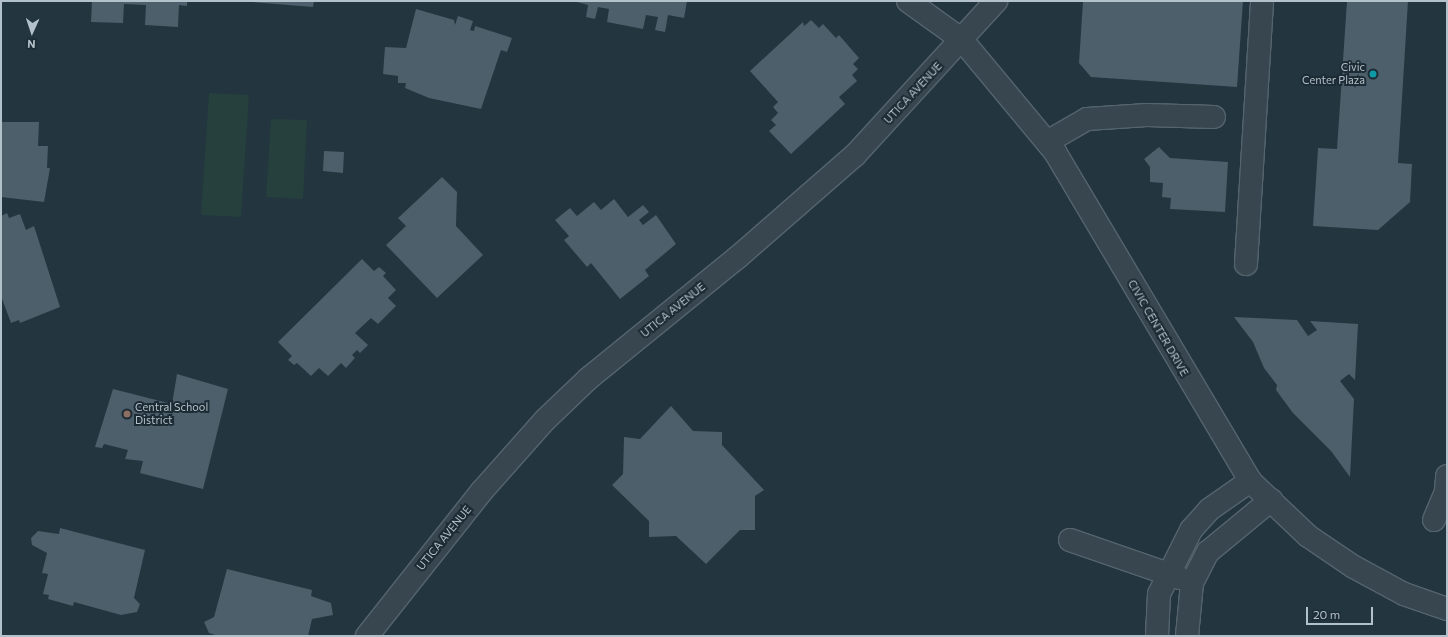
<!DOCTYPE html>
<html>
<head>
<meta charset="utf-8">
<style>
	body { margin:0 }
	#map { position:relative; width:1448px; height:637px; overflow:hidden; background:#23353f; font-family:Commissioner,sans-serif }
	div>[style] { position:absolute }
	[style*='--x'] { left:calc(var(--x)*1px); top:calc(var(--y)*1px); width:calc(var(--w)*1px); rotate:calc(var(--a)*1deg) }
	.green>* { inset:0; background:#25403d }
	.building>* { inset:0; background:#4c5f6a }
	.roads { filter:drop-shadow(1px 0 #55646d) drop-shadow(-1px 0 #55646d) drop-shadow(0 1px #55646d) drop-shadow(0 -1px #55646d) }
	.minor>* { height:22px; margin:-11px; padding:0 11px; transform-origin:11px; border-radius:11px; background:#37464f }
	.dots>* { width:11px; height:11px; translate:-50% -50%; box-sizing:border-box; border:2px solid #1c2b34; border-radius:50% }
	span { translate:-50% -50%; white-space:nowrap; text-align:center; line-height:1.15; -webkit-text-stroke:4px #1c2b34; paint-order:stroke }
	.poi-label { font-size:11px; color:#b3c1ca }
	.right { translate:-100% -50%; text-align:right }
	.left { translate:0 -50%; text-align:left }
	.street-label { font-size:11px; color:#b3c1ca }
	.frame { position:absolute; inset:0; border:2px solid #b3c1ca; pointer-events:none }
	.north { position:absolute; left:12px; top:12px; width:40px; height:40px; -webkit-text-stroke:3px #1c2b34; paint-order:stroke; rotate:183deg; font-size:11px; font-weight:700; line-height:16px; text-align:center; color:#b3c1ca }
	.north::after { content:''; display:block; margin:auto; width:14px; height:18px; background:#b3c1ca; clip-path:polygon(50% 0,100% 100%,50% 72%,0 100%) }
	.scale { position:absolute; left:1306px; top:607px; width:67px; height:18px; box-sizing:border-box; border:2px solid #b3c1ca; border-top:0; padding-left:5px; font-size:12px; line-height:14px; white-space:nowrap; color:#b3c1ca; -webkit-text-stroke:3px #1c2b34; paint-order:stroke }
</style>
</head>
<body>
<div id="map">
	<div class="green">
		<div style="clip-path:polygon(209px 93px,249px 95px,241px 217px,201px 215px)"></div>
		<div style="clip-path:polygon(271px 119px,307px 120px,303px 199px,266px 197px)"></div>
	</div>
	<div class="building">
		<div style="clip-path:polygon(92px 1px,187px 1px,187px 6px,179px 5px,178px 27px,145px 25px,146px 5px,124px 4px,123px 23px,91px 22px)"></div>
		<div style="clip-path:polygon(240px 1px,314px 1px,313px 7px)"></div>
		<div style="clip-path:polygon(573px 1px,687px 1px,684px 18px,668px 15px,665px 32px,655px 30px,658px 17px,646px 15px,643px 29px,607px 22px,609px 9px,598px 7px,595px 19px,586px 17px,588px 5px)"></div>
		<div style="clip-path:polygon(1083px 1px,1243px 1px,1237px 87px,1091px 77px,1079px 63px)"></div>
		<div style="clip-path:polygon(1347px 1px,1408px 1px,1398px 163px,1412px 164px,1410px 202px,1378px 230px,1313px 226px,1318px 148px,1337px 149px)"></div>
		<div style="clip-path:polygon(416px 9px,454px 20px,455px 25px,458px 16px,473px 21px,470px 30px,474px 31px,475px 26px,512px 38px,507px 52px,501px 50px,481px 109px,429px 98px,405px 88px,406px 83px,398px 83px,398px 76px,383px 74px,385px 47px,406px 48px)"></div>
		<div style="clip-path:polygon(811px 20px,819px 28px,823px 24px,836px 38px,839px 35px,859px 58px,853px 64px,858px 69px,852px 75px,857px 81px,839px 97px,845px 104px,791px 154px,769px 131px,776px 125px,771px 120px,778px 113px,773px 107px,778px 102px,750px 71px,803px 22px,804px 26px)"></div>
		<div style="clip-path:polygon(1px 122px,39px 122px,38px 146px,48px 146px,47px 168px,50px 168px,44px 202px,1px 197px)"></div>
		<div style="clip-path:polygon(1159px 147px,1170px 158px,1228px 162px,1225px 212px,1170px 209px,1171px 198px,1162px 197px,1163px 183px,1150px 182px,1150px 167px,1144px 159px)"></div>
		<div style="clip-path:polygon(324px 151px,344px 152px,343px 173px,323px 171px)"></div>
		<div style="clip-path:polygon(442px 177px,457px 192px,456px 226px,483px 255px,437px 298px,386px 245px,406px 226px,398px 218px)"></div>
		<div style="clip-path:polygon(614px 199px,628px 217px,643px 205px,649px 212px,639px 220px,643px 225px,656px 215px,676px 244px,645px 270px,649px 276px,620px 299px,591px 263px,587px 267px,564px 240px,569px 236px,555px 220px,570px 208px,577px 216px,594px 202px,601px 210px)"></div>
		<div style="clip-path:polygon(7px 213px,9px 218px,20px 214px,26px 230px,34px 226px,60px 307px,20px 323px,19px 320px,11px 323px,1px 296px,1px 216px)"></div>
		<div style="clip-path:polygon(362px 259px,374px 271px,379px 267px,386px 273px,383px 276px,396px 290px,388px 298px,396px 306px,378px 324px,371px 318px,355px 333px,368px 345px,360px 353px,357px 350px,352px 355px,355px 358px,346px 368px,341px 363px,328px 376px,319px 368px,311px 376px,297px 363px,294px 365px,288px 360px,292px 356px,278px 342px)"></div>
		<div style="clip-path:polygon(1234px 317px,1297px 320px,1308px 336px,1317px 330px,1310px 321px,1358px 324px,1355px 380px,1349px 374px,1340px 381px,1354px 399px,1350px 477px,1331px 451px,1293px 413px,1276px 390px,1277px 385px,1264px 368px,1253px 342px)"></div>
		<div style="clip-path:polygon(177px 374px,228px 389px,203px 489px,140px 473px,143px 461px,125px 459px,128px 450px,104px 444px,102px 448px,95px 447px,113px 389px,172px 404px)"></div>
		<div style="clip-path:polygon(671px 406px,693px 431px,722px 432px,722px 445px,764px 490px,755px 496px,755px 530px,740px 530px,706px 564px,676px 536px,649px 537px,649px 521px,612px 485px,623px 474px,624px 437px,640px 439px)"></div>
		<div style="clip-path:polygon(60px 528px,145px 550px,134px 598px,140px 604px,137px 612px,121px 615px,74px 602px,73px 606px,48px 599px,49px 595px,43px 594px,48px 574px,42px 573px,47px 553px,32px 545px,31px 538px,38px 531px,59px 534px)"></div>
		<div style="clip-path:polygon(227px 569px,312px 590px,311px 596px,331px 603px,333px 615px,312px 619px,308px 636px,218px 636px,209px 633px,204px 622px,214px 617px)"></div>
	</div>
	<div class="roads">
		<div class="minor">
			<div style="--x:908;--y:1;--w:67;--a:35.8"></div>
			<div style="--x:962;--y:40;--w:146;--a:50.3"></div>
			<div style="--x:1055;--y:152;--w:382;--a:59.3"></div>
			<div style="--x:1250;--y:481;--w:80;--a:43.5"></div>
			<div style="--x:1308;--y:536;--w:55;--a:34"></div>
			<div style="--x:1354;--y:567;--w:57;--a:28.4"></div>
			<div style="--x:1404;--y:594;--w:46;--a:19.2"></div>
			<div style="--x:1047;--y:142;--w:46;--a:-29.9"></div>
			<div style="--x:1087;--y:119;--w:60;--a:-3.8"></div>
			<div style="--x:1147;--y:115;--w:67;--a:1.7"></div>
			<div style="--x:1246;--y:264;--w:263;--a:-86.5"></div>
			<div style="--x:1434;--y:520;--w:30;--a:-67"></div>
			<div style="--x:1446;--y:492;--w:16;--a:-86"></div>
			<div style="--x:1070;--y:540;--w:116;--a:19.1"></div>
			<div style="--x:367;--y:636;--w:184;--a:-51.6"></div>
			<div style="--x:481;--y:492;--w:96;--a:-48.4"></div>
			<div style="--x:545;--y:420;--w:61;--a:-43.7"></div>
			<div style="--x:589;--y:378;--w:192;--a:-39.1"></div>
			<div style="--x:738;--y:257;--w:155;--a:-41.1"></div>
			<div style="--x:855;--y:155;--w:209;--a:-47.5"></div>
			<div style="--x:1157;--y:636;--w:42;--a:-87.3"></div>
			<div style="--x:1159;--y:594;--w:72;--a:-63.4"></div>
			<div style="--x:1191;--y:530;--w:28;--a:-48"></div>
			<div style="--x:1210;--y:509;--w:49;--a:-35"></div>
			<div style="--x:1187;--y:636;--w:53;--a:-84.6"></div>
			<div style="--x:1192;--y:583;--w:35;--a:-63"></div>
			<div style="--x:1208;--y:552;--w:82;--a:-39.5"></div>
		</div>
	</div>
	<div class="dots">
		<div style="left:1373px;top:74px;background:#0f9aa8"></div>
		<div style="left:127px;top:414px;background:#8d6e63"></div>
	</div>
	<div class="poi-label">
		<span class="right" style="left:1365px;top:74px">Civic<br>Center Plaza</span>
		<span class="left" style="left:135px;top:414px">Central School<br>District</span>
	</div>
	<div class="street-label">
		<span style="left:913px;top:93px;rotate:-47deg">UTICA AVENUE</span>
		<span style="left:673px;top:310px;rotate:-39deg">UTICA AVENUE</span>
		<span style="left:1158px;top:328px;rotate:60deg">CIVIC CENTER DRIVE</span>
		<span style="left:444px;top:538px;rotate:-51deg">UTICA AVENUE</span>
	</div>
	<div class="frame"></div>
	<div class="north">N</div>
	<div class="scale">20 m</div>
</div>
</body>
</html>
